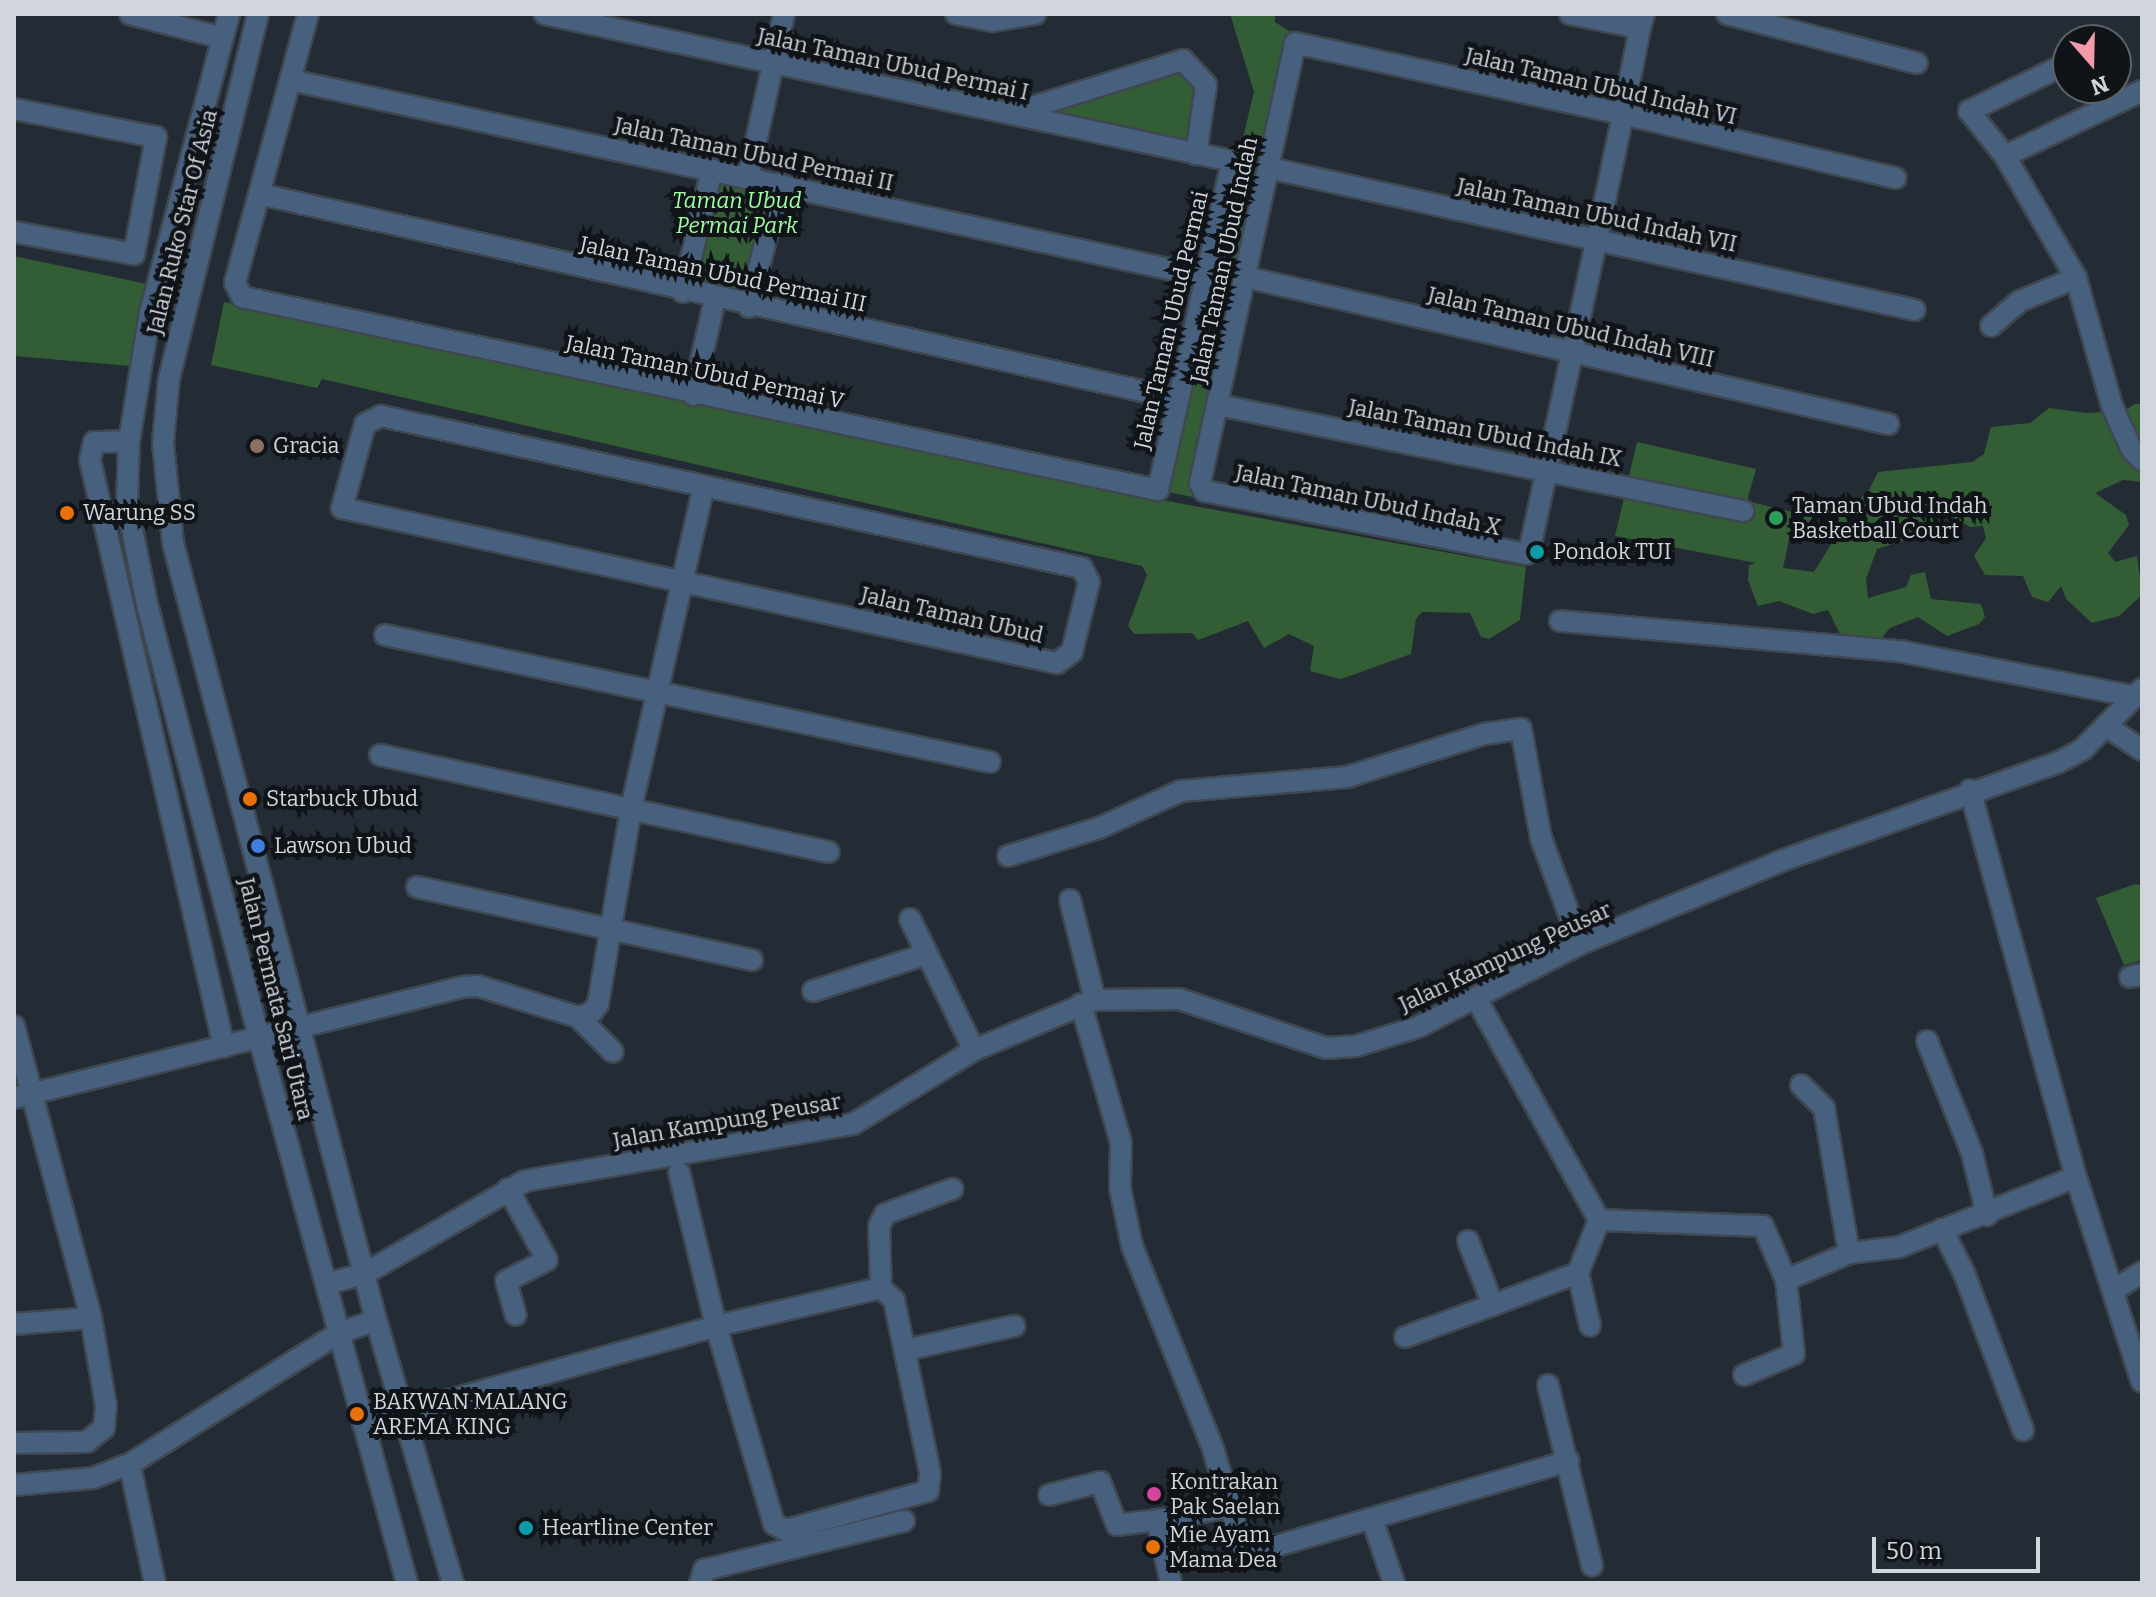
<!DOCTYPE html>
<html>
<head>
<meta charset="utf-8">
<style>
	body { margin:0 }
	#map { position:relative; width:2156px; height:1597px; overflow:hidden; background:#232c35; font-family:Bitter,serif }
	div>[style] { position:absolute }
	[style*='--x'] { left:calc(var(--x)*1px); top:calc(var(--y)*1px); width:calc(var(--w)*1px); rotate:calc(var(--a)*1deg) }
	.green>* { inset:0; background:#335d34 }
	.roads { filter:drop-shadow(2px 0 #3f4750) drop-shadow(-2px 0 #3f4750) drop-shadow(0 2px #3f4750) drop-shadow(0 -2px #3f4750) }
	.minor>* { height:20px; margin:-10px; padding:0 10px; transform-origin:10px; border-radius:10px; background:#47607d }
	.dots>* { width:22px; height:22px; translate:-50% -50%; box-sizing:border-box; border:4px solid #101418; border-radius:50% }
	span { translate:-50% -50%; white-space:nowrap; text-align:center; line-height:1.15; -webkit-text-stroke:8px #101418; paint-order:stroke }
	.street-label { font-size:22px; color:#d0d6dc }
	.park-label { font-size:22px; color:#9ffda1; font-style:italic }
	.poi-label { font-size:22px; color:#d0d6dc }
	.left { translate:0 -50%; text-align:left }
	.frame { position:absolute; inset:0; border:16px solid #d0d6dc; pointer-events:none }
	.north { position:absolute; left:2052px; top:24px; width:80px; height:80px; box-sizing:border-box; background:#101418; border:2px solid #5d6266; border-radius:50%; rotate:160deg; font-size:22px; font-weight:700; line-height:32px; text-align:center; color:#d0d6dc }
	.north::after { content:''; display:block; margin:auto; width:28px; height:36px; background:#f39aa9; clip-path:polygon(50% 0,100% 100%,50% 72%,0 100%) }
	.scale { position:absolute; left:1872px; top:1537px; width:168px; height:36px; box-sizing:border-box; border:4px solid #d0d6dc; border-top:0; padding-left:10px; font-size:24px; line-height:28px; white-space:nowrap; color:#d0d6dc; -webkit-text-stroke:6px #101418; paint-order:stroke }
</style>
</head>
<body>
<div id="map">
	<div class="green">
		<div style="clip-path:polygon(1230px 14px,1275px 14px,1275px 22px,1294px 34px,1200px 483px,1517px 562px,1158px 490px,1254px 92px)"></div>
		<div style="clip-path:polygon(1171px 61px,1197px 69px,1196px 154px,1015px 113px)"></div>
		<div style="clip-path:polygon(712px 169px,780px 184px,749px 307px,683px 292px)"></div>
		<div style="clip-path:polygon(14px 256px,147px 284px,131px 366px,14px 356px)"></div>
		<div style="clip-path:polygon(224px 302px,1167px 501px,1526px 567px,1520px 620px,1489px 639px,1481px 637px,1470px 613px,1422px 612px,1416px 619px,1411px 654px,1341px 679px,1310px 671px,1314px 646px,1289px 634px,1264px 648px,1248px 621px,1198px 640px,1192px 633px,1134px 634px,1128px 626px,1147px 575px,1142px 566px,322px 379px,317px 388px,211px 365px)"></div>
		<div style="clip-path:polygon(2135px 404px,2142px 404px,2142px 482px,2123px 480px,2095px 493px,2126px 515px,2129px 525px,2108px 553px,2115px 562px,2137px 556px,2142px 595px,2119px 616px,2092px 623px,2066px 599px,2061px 586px,2048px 602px,2032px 597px,2023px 576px,1985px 575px,1974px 556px,1986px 538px,1983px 526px,1970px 527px,1945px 512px,1917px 536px,1877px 549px,1866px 579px,1868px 598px,1906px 587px,1911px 575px,1925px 572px,1931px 599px,1981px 604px,1985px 617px,1979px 624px,1947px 636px,1918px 617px,1890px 628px,1879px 641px,1842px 638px,1828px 610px,1813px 614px,1779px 601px,1758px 606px,1748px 580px,1749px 565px,1756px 563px,1615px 536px,1637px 442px,1756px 469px,1747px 501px,1812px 517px,1806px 534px,1791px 531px,1783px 568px,1814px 572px,1833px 541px,1830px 520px,1842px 516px,1869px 490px,1878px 472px,1972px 462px,1984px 454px,1991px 427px,2030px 423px,2049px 408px,2087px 413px,2123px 411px)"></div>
		<div style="clip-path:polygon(2135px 884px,2142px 886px,2142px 960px,2124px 965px,2096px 898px)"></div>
	</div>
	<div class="roads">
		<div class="minor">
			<div style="--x:130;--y:14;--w:92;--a:14.5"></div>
			<div style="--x:229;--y:14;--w:308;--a:104.8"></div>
			<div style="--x:150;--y:312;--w:131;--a:99.2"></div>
			<div style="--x:129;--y:441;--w:63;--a:91.8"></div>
			<div style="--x:127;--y:504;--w:102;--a:78.7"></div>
			<div style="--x:147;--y:604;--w:448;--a:75.5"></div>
			<div style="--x:259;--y:1038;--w:565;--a:74.81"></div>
			<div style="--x:258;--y:14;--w:375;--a:103.7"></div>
			<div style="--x:169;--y:378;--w:65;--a:95.3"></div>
			<div style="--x:163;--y:443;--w:100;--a:84.3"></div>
			<div style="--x:173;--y:543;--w:803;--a:75.36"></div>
			<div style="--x:376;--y:1320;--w:274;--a:73.7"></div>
			<div style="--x:308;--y:14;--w:279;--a:105.2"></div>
			<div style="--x:235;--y:283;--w:16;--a:63"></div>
			<div style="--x:242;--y:297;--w:936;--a:11.9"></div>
			<div style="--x:1158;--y:490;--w:337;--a:-77.3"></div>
			<div style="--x:1232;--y:161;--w:703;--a:-167.92"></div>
			<div style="--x:956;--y:14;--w:38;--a:11"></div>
			<div style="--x:993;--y:21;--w:43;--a:-9.5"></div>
			<div style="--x:1570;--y:14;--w:71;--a:11.3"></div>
			<div style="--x:1644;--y:14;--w:15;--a:106"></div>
			<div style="--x:1640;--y:28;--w:88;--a:101.2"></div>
			<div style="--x:1623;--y:114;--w:127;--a:101.8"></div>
			<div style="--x:1597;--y:238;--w:318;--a:102.2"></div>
			<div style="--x:1530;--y:549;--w:6;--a:129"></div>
			<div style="--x:1526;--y:554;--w:328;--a:-168.9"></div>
			<div style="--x:1204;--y:491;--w:9;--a:-117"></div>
			<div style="--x:1200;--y:483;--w:450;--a:-77.8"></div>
			<div style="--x:1295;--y:43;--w:336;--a:12.2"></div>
			<div style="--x:1623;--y:114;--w:280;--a:13.2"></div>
			<div style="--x:1727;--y:14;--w:196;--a:14.5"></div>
			<div style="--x:2068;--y:63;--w:110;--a:154.1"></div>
			<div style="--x:1969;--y:111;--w:58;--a:51.3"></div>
			<div style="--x:2005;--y:156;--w:152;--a:-25.4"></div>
			<div style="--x:290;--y:80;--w:937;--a:12.14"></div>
			<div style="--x:14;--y:109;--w:145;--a:11.2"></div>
			<div style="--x:156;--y:137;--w:119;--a:100.6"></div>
			<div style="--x:134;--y:254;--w:122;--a:-169.6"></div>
			<div style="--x:1016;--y:112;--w:175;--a:-17.3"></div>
			<div style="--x:1183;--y:60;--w:34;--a:47"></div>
			<div style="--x:1206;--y:85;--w:70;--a:98.2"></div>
			<div style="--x:2005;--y:156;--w:141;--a:59.8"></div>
			<div style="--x:2076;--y:278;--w:133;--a:74.3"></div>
			<div style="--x:2112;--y:406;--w:48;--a:65.6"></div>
			<div style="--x:2132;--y:450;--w:14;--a:45"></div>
			<div style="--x:1269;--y:168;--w:661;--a:12.4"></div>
			<div style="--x:748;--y:177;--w:167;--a:-77.5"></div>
			<div style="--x:259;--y:194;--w:942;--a:12.58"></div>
			<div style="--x:1245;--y:277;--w:660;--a:12.88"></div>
			<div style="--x:683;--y:292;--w:126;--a:-76.7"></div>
			<div style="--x:749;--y:307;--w:127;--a:-75.9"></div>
			<div style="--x:1991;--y:326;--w:38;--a:-41"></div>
			<div style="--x:2020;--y:301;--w:61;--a:-22.3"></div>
			<div style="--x:693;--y:395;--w:98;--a:-77.1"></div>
			<div style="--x:1218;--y:405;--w:536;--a:11.41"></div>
			<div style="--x:381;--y:416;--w:717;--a:12.23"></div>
			<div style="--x:1082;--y:568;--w:16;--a:63"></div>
			<div style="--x:1089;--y:582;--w:72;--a:103.7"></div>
			<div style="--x:1072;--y:652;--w:19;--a:144"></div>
			<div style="--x:1057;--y:663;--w:732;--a:-167.77"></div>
			<div style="--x:342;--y:508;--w:87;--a:-74.7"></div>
			<div style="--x:365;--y:424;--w:18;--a:-27"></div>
			<div style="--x:129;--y:441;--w:35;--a:178"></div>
			<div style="--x:94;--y:442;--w:18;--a:103"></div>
			<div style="--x:90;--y:460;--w:602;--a:77.14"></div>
			<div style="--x:1560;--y:621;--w:345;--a:5.1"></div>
			<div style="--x:1904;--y:652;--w:237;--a:10.9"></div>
			<div style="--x:385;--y:635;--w:618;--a:11.86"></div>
			<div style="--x:2106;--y:726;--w:43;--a:33.7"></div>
			<div style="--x:380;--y:755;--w:459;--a:12.2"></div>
			<div style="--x:1970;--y:790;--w:401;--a:74.7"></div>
			<div style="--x:2076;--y:1177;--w:215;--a:72.2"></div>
			<div style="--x:1008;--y:856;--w:95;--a:-17.1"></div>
			<div style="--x:1099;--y:828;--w:90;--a:-24.3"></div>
			<div style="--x:1181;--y:791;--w:167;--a:-4.8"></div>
			<div style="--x:1347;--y:777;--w:144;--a:-17.4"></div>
			<div style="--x:1484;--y:734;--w:37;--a:-8"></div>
			<div style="--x:1521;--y:729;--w:111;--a:79.6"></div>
			<div style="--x:1541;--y:838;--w:113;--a:69.8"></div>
			<div style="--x:417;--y:887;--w:343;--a:12.3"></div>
			<div style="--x:1070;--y:900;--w:103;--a:76"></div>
			<div style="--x:910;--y:919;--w:146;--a:64"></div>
			<div style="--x:2130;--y:977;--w:12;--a:-14"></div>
			<div style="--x:813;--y:991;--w:120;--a:-18"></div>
			<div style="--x:1081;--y:1004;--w:145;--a:73.9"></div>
			<div style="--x:1121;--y:1143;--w:45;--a:91.3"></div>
			<div style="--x:1120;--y:1188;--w:59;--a:78.3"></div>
			<div style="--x:1132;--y:1246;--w:219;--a:68.2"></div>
			<div style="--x:1213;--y:1449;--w:111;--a:73.2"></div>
			<div style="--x:1245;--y:1555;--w:337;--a:-16.2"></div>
			<div style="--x:578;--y:1017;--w:49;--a:45"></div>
			<div style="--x:14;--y:1026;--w:302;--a:75.2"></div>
			<div style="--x:91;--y:1318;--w:89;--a:80.3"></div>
			<div style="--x:106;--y:1406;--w:22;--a:95"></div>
			<div style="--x:104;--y:1428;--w:22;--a:141"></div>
			<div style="--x:87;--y:1442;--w:73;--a:179.2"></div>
			<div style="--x:1927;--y:1041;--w:121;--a:68.1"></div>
			<div style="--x:1972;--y:1153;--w:64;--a:76.4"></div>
			<div style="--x:1801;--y:1085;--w:33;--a:45"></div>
			<div style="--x:1824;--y:1108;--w:147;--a:80.2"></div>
			<div style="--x:14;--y:1098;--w:463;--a:-13.9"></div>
			<div style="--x:464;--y:987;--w:14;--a:-4"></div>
			<div style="--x:478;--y:986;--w:105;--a:17.2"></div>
			<div style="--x:578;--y:1017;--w:14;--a:-17"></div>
			<div style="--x:591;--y:1013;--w:11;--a:-52"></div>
			<div style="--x:598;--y:1004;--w:198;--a:-80.4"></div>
			<div style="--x:631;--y:809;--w:331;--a:-77.3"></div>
			<div style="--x:508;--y:1189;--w:81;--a:61.2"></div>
			<div style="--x:547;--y:1260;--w:46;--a:152.9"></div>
			<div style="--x:506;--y:1281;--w:35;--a:74"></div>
			<div style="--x:1599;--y:1220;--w:164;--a:2.1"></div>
			<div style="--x:1763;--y:1226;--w:59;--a:66.9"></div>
			<div style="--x:1942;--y:1229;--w:49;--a:63.4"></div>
			<div style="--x:1964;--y:1273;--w:168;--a:69.4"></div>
			<div style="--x:1468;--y:1241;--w:69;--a:68.7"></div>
			<div style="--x:1493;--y:1305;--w:91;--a:-20.6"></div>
			<div style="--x:1578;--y:1273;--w:57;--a:-68.4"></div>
			<div style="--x:1599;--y:1220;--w:252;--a:-119"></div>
			<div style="--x:1578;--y:1273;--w:54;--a:77.2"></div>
			<div style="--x:326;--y:1284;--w:39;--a:-15"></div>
			<div style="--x:364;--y:1274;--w:186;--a:-30"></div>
			<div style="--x:525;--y:1181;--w:333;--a:-9.9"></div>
			<div style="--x:853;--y:1124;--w:142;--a:-31.4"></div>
			<div style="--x:974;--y:1050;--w:131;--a:-22.5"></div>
			<div style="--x:1095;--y:1000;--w:84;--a:-0.7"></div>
			<div style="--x:1179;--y:999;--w:155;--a:18.4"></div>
			<div style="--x:1326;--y:1048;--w:30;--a:-4"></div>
			<div style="--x:1356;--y:1046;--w:65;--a:-17"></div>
			<div style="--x:1418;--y:1027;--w:182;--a:-27.1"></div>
			<div style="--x:1580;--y:944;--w:217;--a:-22.4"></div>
			<div style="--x:1781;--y:861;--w:295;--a:-19.6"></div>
			<div style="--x:2059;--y:762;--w:27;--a:-28"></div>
			<div style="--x:2083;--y:749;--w:84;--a:-45.5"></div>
			<div style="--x:881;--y:1288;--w:62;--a:-91.8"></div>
			<div style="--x:879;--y:1226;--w:13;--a:-63"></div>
			<div style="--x:885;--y:1214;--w:72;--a:-20.5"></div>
			<div style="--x:2116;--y:1289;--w:31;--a:-33"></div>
			<div style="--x:14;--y:1324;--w:77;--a:-4.5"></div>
			<div style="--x:1405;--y:1337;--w:94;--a:-20"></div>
			<div style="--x:905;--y:1350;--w:112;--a:-12.4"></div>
			<div style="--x:1744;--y:1375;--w:54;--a:-22.8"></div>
			<div style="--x:1794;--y:1354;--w:74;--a:-96.2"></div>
			<div style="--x:1786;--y:1280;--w:69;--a:-23.2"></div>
			<div style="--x:1849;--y:1253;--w:50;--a:-6.8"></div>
			<div style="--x:1899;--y:1247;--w:190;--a:-21.6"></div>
			<div style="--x:1548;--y:1385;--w:186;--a:76.3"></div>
			<div style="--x:363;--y:1424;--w:366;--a:-15.5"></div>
			<div style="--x:716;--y:1326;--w:169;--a:-13"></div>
			<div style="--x:881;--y:1288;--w:18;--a:43"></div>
			<div style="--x:894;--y:1300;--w:177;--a:78.2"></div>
			<div style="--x:930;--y:1473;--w:18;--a:96"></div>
			<div style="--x:928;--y:1491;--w:148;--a:164.7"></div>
			<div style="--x:785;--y:1530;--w:13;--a:-151"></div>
			<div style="--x:774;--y:1524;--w:206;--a:-106.3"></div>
			<div style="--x:716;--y:1326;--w:158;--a:-103.5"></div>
			<div style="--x:132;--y:1475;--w:110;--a:78"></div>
			<div style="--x:14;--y:1485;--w:79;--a:-5.1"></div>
			<div style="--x:93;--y:1478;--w:40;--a:-21"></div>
			<div style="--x:130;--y:1464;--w:247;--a:-32.1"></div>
			<div style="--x:339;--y:1333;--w:39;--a:-19"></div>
			<div style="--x:1049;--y:1495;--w:53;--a:-14.3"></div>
			<div style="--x:1100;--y:1482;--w:46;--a:68.4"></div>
			<div style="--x:1117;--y:1525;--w:40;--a:-7.1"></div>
			<div style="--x:1157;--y:1520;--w:65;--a:77.5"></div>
			<div style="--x:1372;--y:1519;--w:68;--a:71"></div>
			<div style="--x:1157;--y:1520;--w:75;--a:-10"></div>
			<div style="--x:700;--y:1583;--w:14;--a:-73"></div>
			<div style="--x:704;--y:1570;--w:206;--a:-13.8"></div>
		</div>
	</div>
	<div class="dots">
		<div style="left:257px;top:446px;background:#8d6e63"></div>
		<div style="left:67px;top:513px;background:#e8710a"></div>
		<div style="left:1776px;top:518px;background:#2e9e5b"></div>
		<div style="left:1537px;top:552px;background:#0f9aa8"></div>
		<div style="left:250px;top:799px;background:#e8710a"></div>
		<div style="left:258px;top:846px;background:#3f7fe0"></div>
		<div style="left:357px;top:1414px;background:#e8710a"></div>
		<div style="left:1154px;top:1494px;background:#d1479c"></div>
		<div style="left:526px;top:1528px;background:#0f9aa8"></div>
		<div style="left:1153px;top:1547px;background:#e8710a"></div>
	</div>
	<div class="street-label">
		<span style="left:893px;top:64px;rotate:12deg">Jalan Taman Ubud Permai I</span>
		<span style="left:1601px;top:86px;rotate:13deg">Jalan Taman Ubud Indah VI</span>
		<span style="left:754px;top:154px;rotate:12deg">Jalan Taman Ubud Permai II</span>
		<span style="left:1597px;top:215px;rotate:12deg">Jalan Taman Ubud Indah VII</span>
		<span style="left:182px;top:222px;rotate:-76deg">Jalan Ruko Star Of Asia</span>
		<span style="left:1224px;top:260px;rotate:-78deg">Jalan Taman Ubud Indah</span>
		<span style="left:723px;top:274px;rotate:12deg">Jalan Taman Ubud Permai III</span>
		<span style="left:1171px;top:320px;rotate:-77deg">Jalan Taman Ubud Permai</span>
		<span style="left:1571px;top:327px;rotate:13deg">Jalan Taman Ubud Indah VIII</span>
		<span style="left:705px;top:372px;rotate:12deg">Jalan Taman Ubud Permai V</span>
		<span style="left:1485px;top:433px;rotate:11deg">Jalan Taman Ubud Indah IX</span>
		<span style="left:1368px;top:500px;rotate:12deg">Jalan Taman Ubud Indah X</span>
		<span style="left:952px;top:615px;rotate:13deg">Jalan Taman Ubud</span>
		<span style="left:1505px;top:957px;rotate:-25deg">Jalan Kampung Peusar</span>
		<span style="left:276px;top:999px;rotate:76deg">Jalan Permata Sari Utara</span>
		<span style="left:727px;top:1121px;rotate:-10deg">Jalan Kampung Peusar</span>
	</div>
	<div class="park-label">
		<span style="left:737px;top:213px">Taman Ubud<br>Permai Park</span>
	</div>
	<div class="poi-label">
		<span class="left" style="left:273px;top:446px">Gracia</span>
		<span class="left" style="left:1792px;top:518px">Taman Ubud Indah<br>Basketball Court</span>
		<span class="left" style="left:83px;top:513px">Warung SS</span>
		<span class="left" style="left:1553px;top:552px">Pondok TUI</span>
		<span class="left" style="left:266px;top:799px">Starbuck Ubud</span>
		<span class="left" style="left:274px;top:846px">Lawson Ubud</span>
		<span class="left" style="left:373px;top:1414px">BAKWAN MALANG<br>AREMA KING</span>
		<span class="left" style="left:1170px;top:1494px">Kontrakan<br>Pak Saelan</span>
		<span class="left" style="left:542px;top:1528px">Heartline Center</span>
		<span class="left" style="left:1169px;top:1547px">Mie Ayam<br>Mama Dea</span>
	</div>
	<div class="frame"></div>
	<div class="north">N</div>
	<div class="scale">50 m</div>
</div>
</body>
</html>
